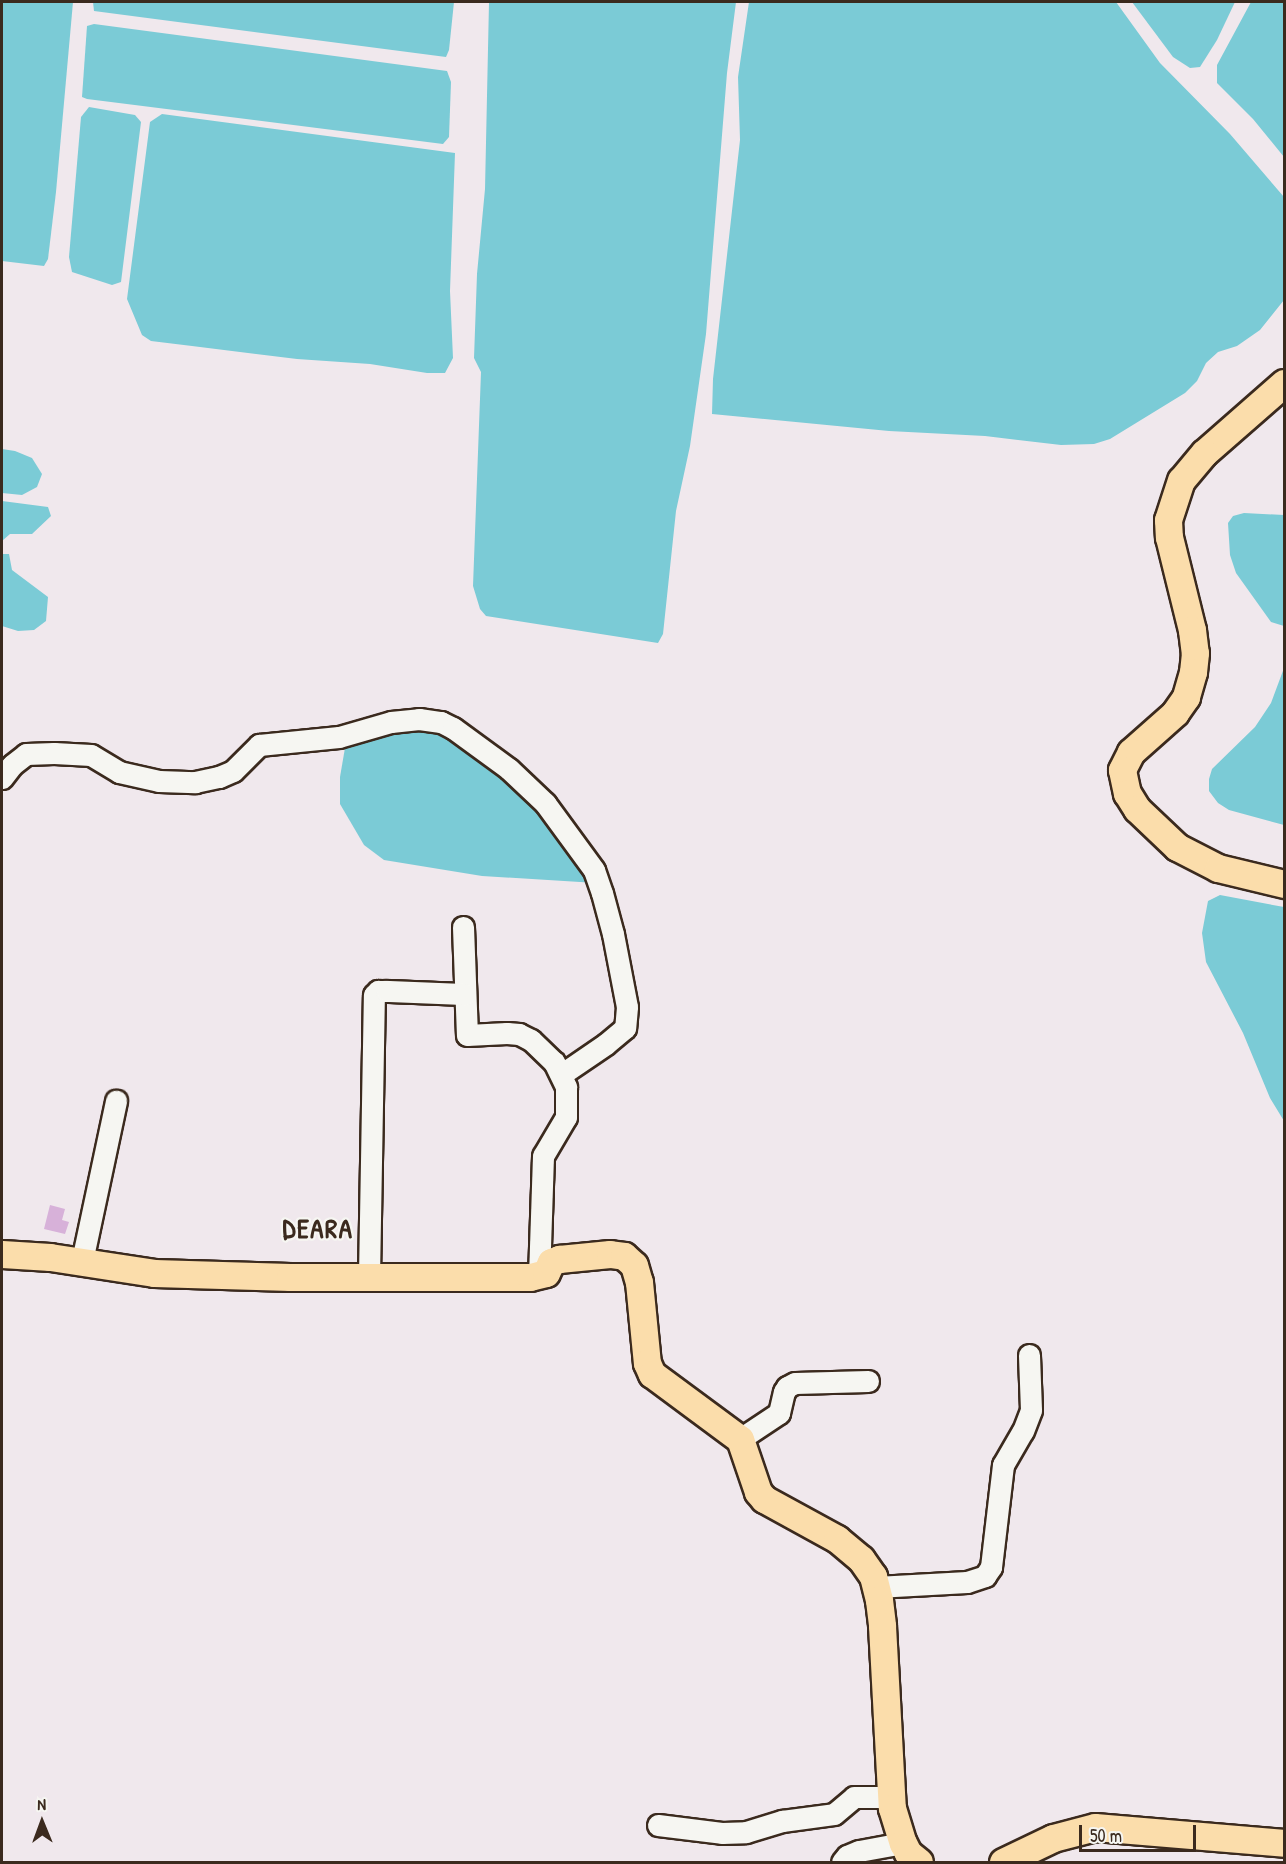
<!DOCTYPE html>
<html>
<head>
<meta charset="utf-8">
<style>
	body { margin:0 }
	#map { position:relative; width:1286px; height:1864px; overflow:hidden; background:#f0e8ed; font-family:"Patrick Hand",sans-serif }
	div>[style] { position:absolute }
	[style*='--x'] { left:calc(var(--x)*1px); top:calc(var(--y)*1px); width:calc(var(--w)*1px); rotate:calc(var(--a)*1deg) }
	.water>* { inset:0; background:#7bcbd6 }
	.building>* { inset:0; background:#d7b1d9 }
	.roads { filter:drop-shadow(2px 0 #3b2a1e) drop-shadow(-2px 0 #3b2a1e) drop-shadow(0 2px #3b2a1e) drop-shadow(0 -2px #3b2a1e) }
	.minor>* { height:21px; margin:-10.5px; padding:0 10.5px; transform-origin:10.5px; border-radius:10.5px; background:#f6f6f2 }
	.major>* { height:27px; margin:-13.5px; padding:0 13.5px; transform-origin:13.5px; border-radius:13.5px; background:#fbddab }
	span { translate:-50% -50%; white-space:nowrap; text-align:center; line-height:1.15; -webkit-text-stroke:4.5px #f6f6f2; paint-order:stroke }
	.district-label { font-size:27px; color:#3b2a1e; font-weight:700; letter-spacing:1.5px }
	.frame { position:absolute; inset:0; border:3px solid #3b2a1e; pointer-events:none }
	.north { position:absolute; left:12px; top:1792px; width:60px; height:60px; -webkit-text-stroke:4px #f6f6f2; paint-order:stroke; rotate:359deg; font-size:16px; font-weight:700; line-height:24px; text-align:center; color:#3b2a1e }
	.north::after { content:''; display:block; margin:auto; width:21px; height:27px; background:#3b2a1e; clip-path:polygon(50% 0,100% 100%,50% 72%,0 100%) }
	.scale { position:absolute; left:1079px; top:1825px; width:117px; height:27px; box-sizing:border-box; border:3px solid #3b2a1e; border-top:0; padding-left:8px; font-size:18px; line-height:21px; white-space:nowrap; color:#3b2a1e; -webkit-text-stroke:4px #f6f6f2; paint-order:stroke }
</style>
</head>
<body>
<div id="map">
	<div class="water">
		<div style="clip-path:polygon(2px 2px,73px 2px,56px 192px,48px 259px,44px 266px,2px 261px)"></div>
		<div style="clip-path:polygon(93px 2px,454px 2px,449px 50px,446px 57px,94px 11px)"></div>
		<div style="clip-path:polygon(489px 2px,736px 2px,727px 73px,706px 334px,690px 446px,676px 511px,663px 634px,658px 643px,486px 616px,480px 609px,473px 586px,481px 372px,474px 358px,477px 274px,485px 189px)"></div>
		<div style="clip-path:polygon(749px 2px,1116px 2px,1160px 63px,1230px 134px,1284px 197px,1284px 300px,1260px 330px,1237px 346px,1218px 352px,1206px 363px,1197px 381px,1185px 393px,1110px 439px,1094px 444px,1061px 445px,985px 436px,889px 431px,712px 414px,713px 379px,740px 140px,738px 77px)"></div>
		<div style="clip-path:polygon(1132px 2px,1235px 2px,1217px 40px,1200px 67px,1190px 68px,1173px 57px)"></div>
		<div style="clip-path:polygon(1251px 2px,1284px 2px,1284px 157px,1253px 119px,1217px 83px,1217px 65px)"></div>
		<div style="clip-path:polygon(94px 24px,447px 71px,451px 82px,449px 137px,443px 144px,87px 99px,82px 97px,87px 26px)"></div>
		<div style="clip-path:polygon(89px 107px,135px 115px,141px 122px,121px 282px,112px 285px,72px 272px,69px 257px,81px 117px)"></div>
		<div style="clip-path:polygon(162px 114px,455px 153px,450px 291px,453px 358px,445px 373px,427px 373px,370px 364px,297px 359px,192px 346px,151px 341px,142px 335px,127px 299px,150px 122px)"></div>
		<div style="clip-path:polygon(2px 449px,15px 451px,32px 458px,42px 474px,37px 487px,22px 495px,2px 493px)"></div>
		<div style="clip-path:polygon(2px 501px,48px 507px,51px 516px,32px 534px,10px 534px,2px 541px)"></div>
		<div style="clip-path:polygon(1244px 513px,1284px 515px,1284px 626px,1271px 622px,1236px 573px,1230px 555px,1228px 523px,1233px 516px)"></div>
		<div style="clip-path:polygon(2px 554px,9px 554px,12px 570px,48px 597px,46px 621px,34px 630px,18px 631px,2px 626px)"></div>
		<div style="clip-path:polygon(1284px 639px,1284px 825px,1229px 810px,1218px 803px,1209px 791px,1209px 779px,1212px 769px,1255px 727px,1271px 703px,1284px 668px)"></div>
		<div style="clip-path:polygon(427px 723px,515px 777px,596px 883px,482px 876px,384px 860px,364px 845px,340px 804px,340px 777px,346px 742px)"></div>
		<div style="clip-path:polygon(1220px 895px,1284px 907px,1284px 1121px,1270px 1098px,1243px 1033px,1206px 962px,1202px 933px,1208px 901px)"></div>
	</div>
	<div class="building">
		<div style="clip-path:polygon(50px 1205px,65px 1209px,62px 1220px,69px 1222px,65px 1234px,44px 1229px)"></div>
	</div>
	<div class="roads">
		<div class="minor">
			<div style="--x:2;--y:778;--w:16;--a:-52"></div>
			<div style="--x:12;--y:765;--w:18;--a:-38"></div>
			<div style="--x:26;--y:754;--w:28;--a:-2"></div>
			<div style="--x:54;--y:753;--w:37;--a:3"></div>
			<div style="--x:91;--y:755;--w:33;--a:31"></div>
			<div style="--x:119;--y:772;--w:41;--a:12.7"></div>
			<div style="--x:159;--y:781;--w:36;--a:2"></div>
			<div style="--x:195;--y:782;--w:25;--a:-12"></div>
			<div style="--x:219;--y:777;--w:15;--a:-23"></div>
			<div style="--x:233;--y:771;--w:37;--a:-45"></div>
			<div style="--x:259;--y:745;--w:80;--a:-5.7"></div>
			<div style="--x:339;--y:737;--w:54;--a:-16.1"></div>
			<div style="--x:391;--y:722;--w:28;--a:-6"></div>
			<div style="--x:419;--y:719;--w:22;--a:8"></div>
			<div style="--x:441;--y:722;--w:13;--a:27"></div>
			<div style="--x:453;--y:728;--w:69;--a:36.2"></div>
			<div style="--x:509;--y:769;--w:50;--a:43.4"></div>
			<div style="--x:545;--y:803;--w:83;--a:53.8"></div>
			<div style="--x:594;--y:870;--w:24;--a:71"></div>
			<div style="--x:602;--y:893;--w:42;--a:75"></div>
			<div style="--x:613;--y:934;--w:74;--a:79.1"></div>
			<div style="--x:627;--y:1007;--w:21;--a:95"></div>
			<div style="--x:625;--y:1028;--w:25;--a:140"></div>
			<div style="--x:606;--y:1044;--w:53;--a:145.7"></div>
			<div style="--x:463;--y:927;--w:108;--a:87.9"></div>
			<div style="--x:467;--y:1035;--w:40;--a:-2.9"></div>
			<div style="--x:507;--y:1033;--w:12;--a:5"></div>
			<div style="--x:519;--y:1034;--w:13;--a:27"></div>
			<div style="--x:531;--y:1040;--w:32;--a:44"></div>
			<div style="--x:554;--y:1062;--w:28;--a:64"></div>
			<div style="--x:566;--y:1087;--w:30;--a:90"></div>
			<div style="--x:566;--y:1117;--w:45;--a:120.5"></div>
			<div style="--x:543;--y:1156;--w:119;--a:91.9"></div>
			<div style="--x:82;--y:1261;--w:164;--a:-78"></div>
			<div style="--x:369;--y:1276;--w:281;--a:-89"></div>
			<div style="--x:374;--y:995;--w:6;--a:-45"></div>
			<div style="--x:378;--y:991;--w:9;--a:0"></div>
			<div style="--x:387;--y:991;--w:78;--a:2.2"></div>
			<div style="--x:740;--y:1439;--w:47;--a:-33.7"></div>
			<div style="--x:779;--y:1413;--w:22;--a:-77"></div>
			<div style="--x:784;--y:1392;--w:6;--a:-59"></div>
			<div style="--x:787;--y:1387;--w:9;--a:-27"></div>
			<div style="--x:795;--y:1383;--w:73;--a:-1.6"></div>
			<div style="--x:876;--y:1587;--w:91;--a:-3.1"></div>
			<div style="--x:967;--y:1582;--w:19;--a:-18"></div>
			<div style="--x:985;--y:1576;--w:11;--a:-56"></div>
			<div style="--x:991;--y:1567;--w:103;--a:-83.3"></div>
			<div style="--x:1003;--y:1465;--w:39;--a:-60"></div>
			<div style="--x:1023;--y:1431;--w:22;--a:-69"></div>
			<div style="--x:1031;--y:1410;--w:55;--a:-92.1"></div>
			<div style="--x:658;--y:1825;--w:64;--a:7.1"></div>
			<div style="--x:722;--y:1833;--w:24;--a:-2"></div>
			<div style="--x:746;--y:1832;--w:38;--a:-17"></div>
			<div style="--x:782;--y:1821;--w:52;--a:-7.7"></div>
			<div style="--x:834;--y:1814;--w:26;--a:-40"></div>
			<div style="--x:854;--y:1797;--w:37;--a:0"></div>
			<div style="--x:842;--y:1862;--w:8;--a:-50"></div>
			<div style="--x:847;--y:1856;--w:13;--a:-23"></div>
			<div style="--x:859;--y:1851;--w:45;--a:-10.3"></div>
		</div>
		<div class="major">
			<div style="--x:1284;--y:383;--w:106;--a:138.8"></div>
			<div style="--x:1204;--y:453;--w:35;--a:130"></div>
			<div style="--x:1181;--y:480;--w:42;--a:108"></div>
			<div style="--x:1168;--y:520;--w:17;--a:87"></div>
			<div style="--x:1169;--y:537;--w:96;--a:76.1"></div>
			<div style="--x:1192;--y:630;--w:23;--a:83"></div>
			<div style="--x:1195;--y:653;--w:19;--a:96"></div>
			<div style="--x:1193;--y:672;--w:26;--a:106"></div>
			<div style="--x:1186;--y:697;--w:19;--a:125"></div>
			<div style="--x:1175;--y:713;--w:59;--a:138.4"></div>
			<div style="--x:1131;--y:752;--w:20;--a:117"></div>
			<div style="--x:1122;--y:770;--w:24;--a:78"></div>
			<div style="--x:1127;--y:793;--w:19;--a:58"></div>
			<div style="--x:1137;--y:809;--w:55;--a:43.5"></div>
			<div style="--x:1177;--y:847;--w:46;--a:27.1"></div>
			<div style="--x:1218;--y:868;--w:68;--a:13.6"></div>
			<div style="--x:2;--y:1254;--w:48;--a:3.6"></div>
			<div style="--x:50;--y:1257;--w:105;--a:8.7"></div>
			<div style="--x:154;--y:1273;--w:136;--a:1.7"></div>
			<div style="--x:290;--y:1277;--w:240;--a:0"></div>
			<div style="--x:530;--y:1277;--w:16;--a:-14"></div>
			<div style="--x:546;--y:1273;--w:12;--a:-66"></div>
			<div style="--x:551;--y:1262;--w:9;--a:-21"></div>
			<div style="--x:559;--y:1259;--w:51;--a:-5.6"></div>
			<div style="--x:610;--y:1254;--w:14;--a:8"></div>
			<div style="--x:624;--y:1256;--w:13;--a:42"></div>
			<div style="--x:634;--y:1265;--w:18;--a:74"></div>
			<div style="--x:639;--y:1282;--w:81;--a:84.4"></div>
			<div style="--x:647;--y:1363;--w:12;--a:66"></div>
			<div style="--x:652;--y:1374;--w:109;--a:36.5"></div>
			<div style="--x:740;--y:1439;--w:56;--a:71.2"></div>
			<div style="--x:758;--y:1492;--w:9;--a:49"></div>
			<div style="--x:764;--y:1499;--w:83;--a:28.7"></div>
			<div style="--x:837;--y:1539;--w:31;--a:40"></div>
			<div style="--x:861;--y:1559;--w:21;--a:55"></div>
			<div style="--x:873;--y:1576;--w:25;--a:76"></div>
			<div style="--x:879;--y:1600;--w:26;--a:83"></div>
			<div style="--x:882;--y:1626;--w:182;--a:86.9"></div>
			<div style="--x:892;--y:1808;--w:37;--a:73"></div>
			<div style="--x:903;--y:1843;--w:11;--a:63"></div>
			<div style="--x:908;--y:1853;--w:14;--a:39"></div>
			<div style="--x:1003;--y:1862;--w:55;--a:-25.6"></div>
			<div style="--x:1053;--y:1838;--w:43;--a:-14.7"></div>
			<div style="--x:1095;--y:1827;--w:190;--a:4.8"></div>
		</div>
	</div>
	<div class="district-label">
		<span style="left:318px;top:1229px">DEARA</span>
	</div>
	<div class="frame"></div>
	<div class="north">N</div>
	<div class="scale">50 m</div>
</div>
</body>
</html>
